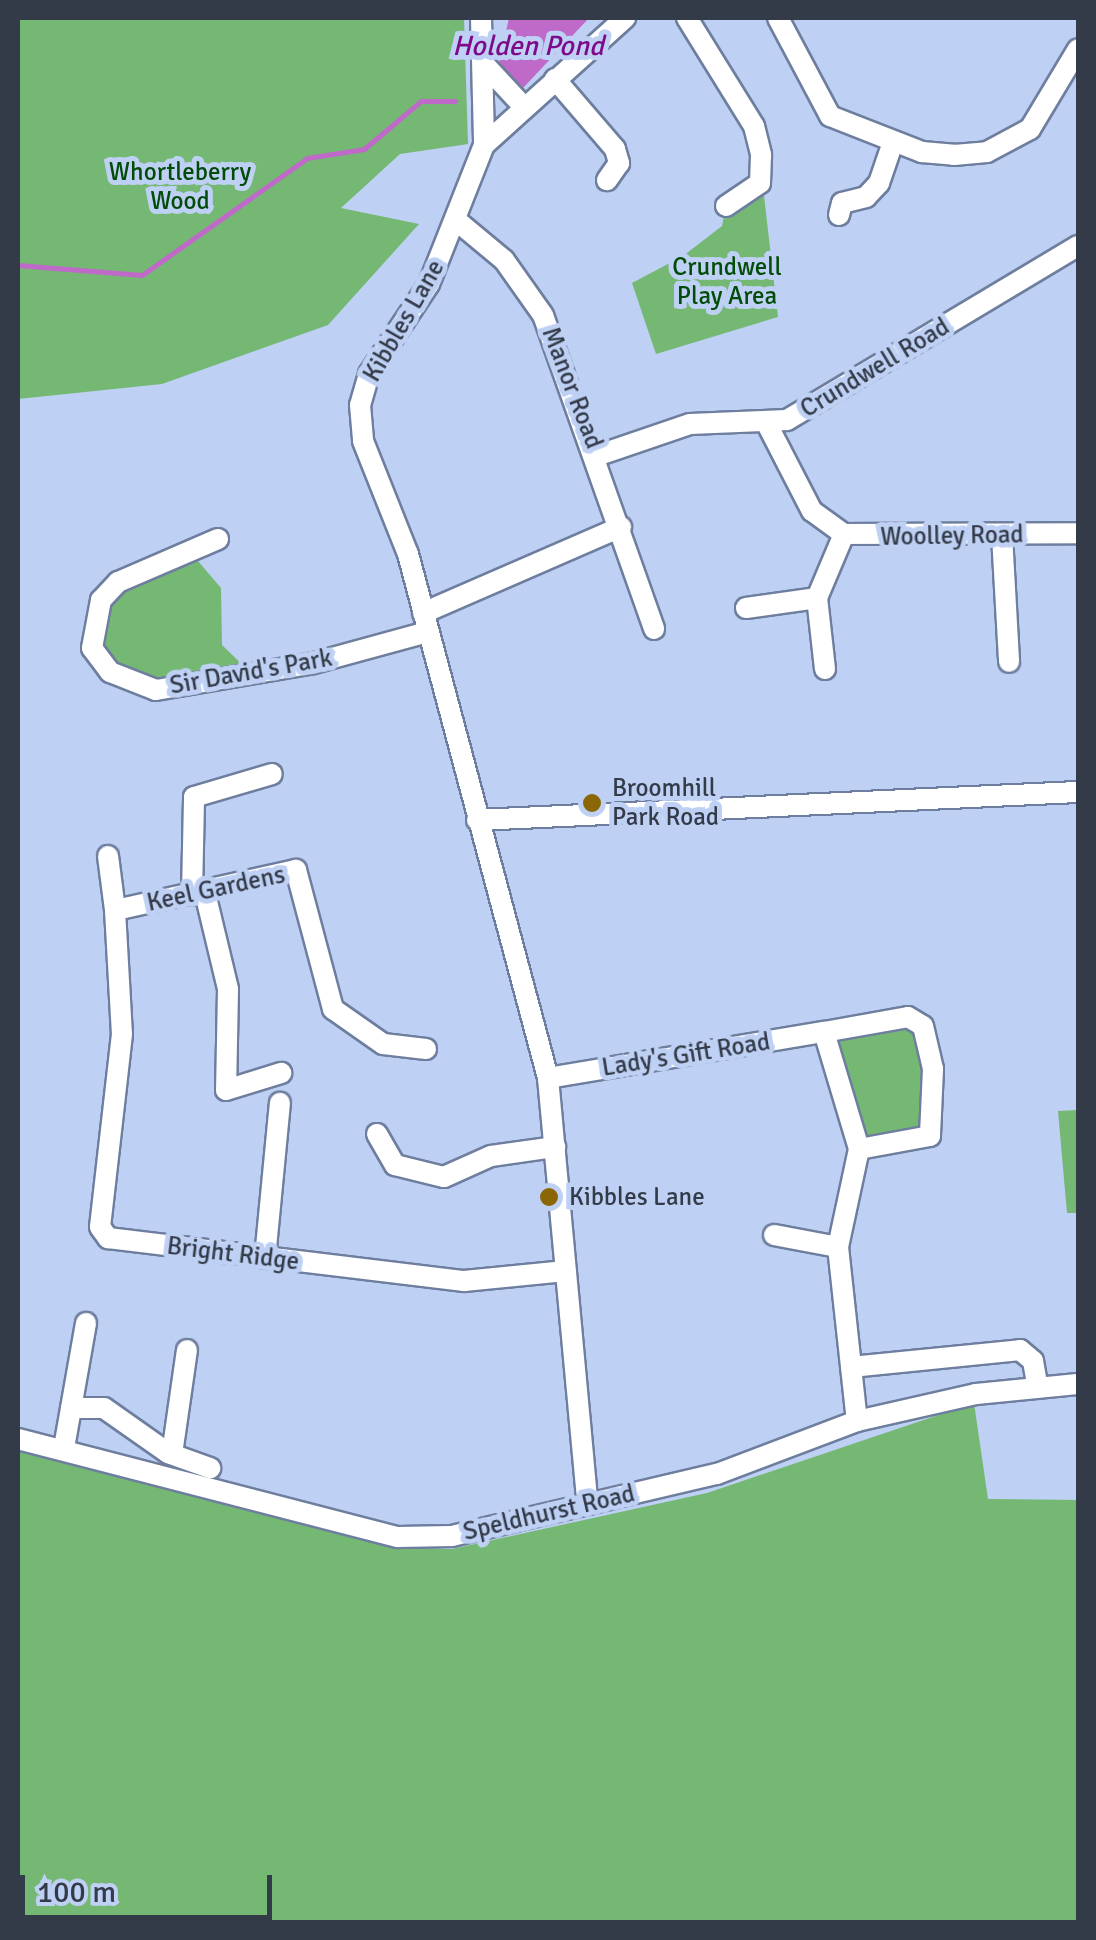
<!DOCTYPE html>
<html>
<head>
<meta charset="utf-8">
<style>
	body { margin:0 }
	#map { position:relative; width:1096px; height:1940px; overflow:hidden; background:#bed0f3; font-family:Signika,sans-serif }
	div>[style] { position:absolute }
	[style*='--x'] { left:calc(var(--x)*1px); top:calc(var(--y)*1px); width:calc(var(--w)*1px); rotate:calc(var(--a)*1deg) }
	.green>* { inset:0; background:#75b873 }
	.water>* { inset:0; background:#bf69c9 }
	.stream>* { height:5px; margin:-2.5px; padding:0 2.5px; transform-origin:2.5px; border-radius:2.5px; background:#bf69c9 }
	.roads { filter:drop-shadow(2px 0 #6e7e9e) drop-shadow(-2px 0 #6e7e9e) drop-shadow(0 2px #6e7e9e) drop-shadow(0 -2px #6e7e9e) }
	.minor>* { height:20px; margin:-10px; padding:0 10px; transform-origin:10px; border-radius:10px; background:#fff }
	.dots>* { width:28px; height:28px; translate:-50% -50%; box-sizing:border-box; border:5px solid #bed0f3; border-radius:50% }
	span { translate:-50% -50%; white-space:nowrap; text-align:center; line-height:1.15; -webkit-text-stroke:10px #bed0f3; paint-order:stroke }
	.park-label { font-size:25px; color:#024c08 }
	.street-label { font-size:25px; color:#333a48 }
	.poi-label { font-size:25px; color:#333a48 }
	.left { translate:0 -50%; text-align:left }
	.water-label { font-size:28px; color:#7e0a8a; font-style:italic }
	.frame { position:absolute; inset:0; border:20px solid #333a48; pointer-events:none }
	.scale { position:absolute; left:20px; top:1875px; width:252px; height:45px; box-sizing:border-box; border:5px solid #333a48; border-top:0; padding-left:12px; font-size:30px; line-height:35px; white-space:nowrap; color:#333a48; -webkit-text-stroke:8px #bed0f3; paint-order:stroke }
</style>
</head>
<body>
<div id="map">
	<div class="green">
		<div style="clip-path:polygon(18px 18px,464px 18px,468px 144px,400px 154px,341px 208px,419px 224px,328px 325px,162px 384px,18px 399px)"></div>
		<div style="clip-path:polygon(763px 187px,778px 317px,656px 354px,632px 283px,683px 256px,722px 226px,726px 206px)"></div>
		<div style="clip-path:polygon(192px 554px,221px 588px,222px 645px,252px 674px,156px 690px,110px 672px,93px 621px,101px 600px)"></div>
		<div style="clip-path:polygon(923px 1026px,930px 1136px,859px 1149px,824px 1032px)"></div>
		<div style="clip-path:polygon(1078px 1110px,1078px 1213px,1067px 1213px,1058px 1111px)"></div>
		<div style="clip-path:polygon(974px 1403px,988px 1499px,1078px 1500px,1078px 1922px,18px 1922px,18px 1448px,397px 1548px,452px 1549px,707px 1493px)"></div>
	</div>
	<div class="water">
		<div style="clip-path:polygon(509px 18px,589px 18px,523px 88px,499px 62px)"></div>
	</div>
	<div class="stream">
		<div style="--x:18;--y:265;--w:124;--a:4.6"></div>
		<div style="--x:142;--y:275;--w:202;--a:-35.3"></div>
		<div style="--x:307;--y:158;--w:58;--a:-9"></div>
		<div style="--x:364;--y:149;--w:75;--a:-40.1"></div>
		<div style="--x:421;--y:101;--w:34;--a:0"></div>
	</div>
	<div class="roads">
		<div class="minor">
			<div style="--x:481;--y:18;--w:127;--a:88.6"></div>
			<div style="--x:484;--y:145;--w:149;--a:111.6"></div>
			<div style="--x:429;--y:284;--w:108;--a:123.7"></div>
			<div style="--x:369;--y:374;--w:32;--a:106"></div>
			<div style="--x:360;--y:405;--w:36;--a:85"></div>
			<div style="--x:363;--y:441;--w:122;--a:68.3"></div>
			<div style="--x:408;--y:554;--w:542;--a:75.04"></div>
			<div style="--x:548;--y:1078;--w:426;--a:84.7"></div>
			<div style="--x:687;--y:18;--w:127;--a:58.2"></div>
			<div style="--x:754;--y:126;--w:30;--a:76"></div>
			<div style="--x:761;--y:155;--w:28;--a:92"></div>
			<div style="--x:760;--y:183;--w:41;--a:145.9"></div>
			<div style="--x:778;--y:18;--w:111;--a:62"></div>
			<div style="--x:830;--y:116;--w:99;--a:21.4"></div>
			<div style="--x:922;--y:152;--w:32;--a:5"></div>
			<div style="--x:954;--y:155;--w:33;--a:-5"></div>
			<div style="--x:987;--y:152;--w:49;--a:-28.1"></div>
			<div style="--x:1030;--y:129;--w:93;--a:-59"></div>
			<div style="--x:484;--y:64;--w:59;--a:47.1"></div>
			<div style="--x:555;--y:79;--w:92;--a:49.4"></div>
			<div style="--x:615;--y:149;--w:15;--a:74"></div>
			<div style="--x:619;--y:163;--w:21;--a:125"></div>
			<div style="--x:484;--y:145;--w:190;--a:-42"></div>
			<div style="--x:839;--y:215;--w:12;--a:-76"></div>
			<div style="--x:842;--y:203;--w:25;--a:-14"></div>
			<div style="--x:866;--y:197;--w:19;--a:-47"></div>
			<div style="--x:879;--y:183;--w:43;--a:-71.1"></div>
			<div style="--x:457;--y:221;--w:61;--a:39.7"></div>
			<div style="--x:504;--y:260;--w:67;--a:54.7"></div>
			<div style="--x:543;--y:315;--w:333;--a:70.5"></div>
			<div style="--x:767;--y:424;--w:98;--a:62.7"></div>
			<div style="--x:812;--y:511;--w:39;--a:36"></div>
			<div style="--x:844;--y:534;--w:234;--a:-0.2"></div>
			<div style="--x:599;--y:455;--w:96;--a:-18.8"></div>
			<div style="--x:690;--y:424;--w:97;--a:-2.4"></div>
			<div style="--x:787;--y:420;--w:339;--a:-30.9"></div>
			<div style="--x:1002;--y:535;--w:127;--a:86.8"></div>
			<div style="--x:218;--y:539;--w:109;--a:156.7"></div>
			<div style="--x:118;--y:582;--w:25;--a:133"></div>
			<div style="--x:101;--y:600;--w:49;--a:100.6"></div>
			<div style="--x:92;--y:648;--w:30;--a:53"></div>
			<div style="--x:110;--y:672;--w:49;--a:21.4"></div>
			<div style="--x:156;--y:690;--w:160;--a:-9.7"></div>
			<div style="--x:314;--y:663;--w:117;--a:-15.3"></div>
			<div style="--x:746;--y:608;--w:72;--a:-8"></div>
			<div style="--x:423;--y:613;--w:216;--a:-23.5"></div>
			<div style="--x:825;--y:669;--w:71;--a:-96.4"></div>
			<div style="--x:817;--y:598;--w:69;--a:-67.1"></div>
			<div style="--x:477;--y:820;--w:602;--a:-2.67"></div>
			<div style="--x:108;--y:856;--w:54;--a:82.6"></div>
			<div style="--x:205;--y:893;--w:99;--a:76.5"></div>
			<div style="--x:228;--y:989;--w:101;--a:91.1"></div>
			<div style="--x:226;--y:1090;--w:58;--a:-17.2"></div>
			<div style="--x:192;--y:895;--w:98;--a:-88.8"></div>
			<div style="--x:194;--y:797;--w:81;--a:-16.4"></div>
			<div style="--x:824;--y:1032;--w:85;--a:-10.1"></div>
			<div style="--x:908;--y:1017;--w:17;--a:31"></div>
			<div style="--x:923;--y:1026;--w:44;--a:76.9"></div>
			<div style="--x:933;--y:1069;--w:67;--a:92.6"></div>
			<div style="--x:930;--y:1136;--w:72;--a:169.6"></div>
			<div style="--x:426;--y:1049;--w:43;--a:-173.4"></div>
			<div style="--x:383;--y:1044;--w:61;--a:-145"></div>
			<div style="--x:333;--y:1009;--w:144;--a:-104.9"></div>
			<div style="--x:296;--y:870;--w:185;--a:167.5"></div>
			<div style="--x:115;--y:910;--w:124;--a:86.8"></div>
			<div style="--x:122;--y:1034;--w:194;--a:96.5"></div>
			<div style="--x:100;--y:1227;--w:14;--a:54"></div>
			<div style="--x:108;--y:1238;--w:359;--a:6.9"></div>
			<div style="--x:464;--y:1281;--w:102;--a:-5.6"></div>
			<div style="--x:548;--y:1078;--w:280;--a:-9.5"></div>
			<div style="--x:824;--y:1032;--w:122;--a:73.3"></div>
			<div style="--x:859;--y:1149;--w:100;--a:102.1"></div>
			<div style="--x:838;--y:1247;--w:175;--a:83.8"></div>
			<div style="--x:377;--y:1134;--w:36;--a:60"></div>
			<div style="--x:395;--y:1165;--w:50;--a:13.8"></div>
			<div style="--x:444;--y:1177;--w:51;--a:-24.1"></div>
			<div style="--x:491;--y:1156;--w:65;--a:-8"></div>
			<div style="--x:774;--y:1235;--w:65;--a:10.6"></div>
			<div style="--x:265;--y:1258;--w:156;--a:-84.5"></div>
			<div style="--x:851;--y:1367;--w:170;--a:-5.7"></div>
			<div style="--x:1020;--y:1350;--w:17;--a:40"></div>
			<div style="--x:1033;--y:1361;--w:27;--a:80"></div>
			<div style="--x:71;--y:1408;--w:33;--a:0"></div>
			<div style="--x:104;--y:1408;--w:78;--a:35.1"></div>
			<div style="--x:168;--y:1453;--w:45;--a:19.7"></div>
			<div style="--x:18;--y:1439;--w:392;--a:14.5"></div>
			<div style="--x:398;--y:1537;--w:54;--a:-1.1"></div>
			<div style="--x:452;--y:1536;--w:272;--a:-13.2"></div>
			<div style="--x:717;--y:1474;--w:150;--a:-20.7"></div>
			<div style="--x:857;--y:1421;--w:122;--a:-12.8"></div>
			<div style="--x:976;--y:1394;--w:102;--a:-5.6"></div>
			<div style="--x:64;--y:1448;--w:127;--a:-80"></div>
			<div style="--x:172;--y:1454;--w:105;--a:-81.8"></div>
		</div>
	</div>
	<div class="dots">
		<div style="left:592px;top:803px;background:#8b6606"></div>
		<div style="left:549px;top:1197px;background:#8b6606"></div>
	</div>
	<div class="park-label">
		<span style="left:180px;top:187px">Whortleberry<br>Wood</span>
		<span style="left:727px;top:282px">Crundwell<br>Play Area</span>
	</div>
	<div class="street-label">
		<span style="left:404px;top:321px;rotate:-60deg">Kibbles Lane</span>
		<span style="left:875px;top:368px;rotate:-31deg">Crundwell Road</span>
		<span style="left:572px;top:388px;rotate:69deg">Manor Road</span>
		<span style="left:952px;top:536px;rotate:-1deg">Woolley Road</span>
		<span style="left:251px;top:672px;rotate:-10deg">Sir David's Park</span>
		<span style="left:216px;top:889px;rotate:-12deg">Keel Gardens</span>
		<span style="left:686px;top:1055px;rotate:-9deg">Lady's Gift Road</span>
		<span style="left:233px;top:1254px;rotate:7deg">Bright Ridge</span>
		<span style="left:549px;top:1513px;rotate:-13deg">Speldhurst Road</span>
	</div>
	<div class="poi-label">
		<span class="left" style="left:612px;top:803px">Broomhill<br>Park Road</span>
		<span class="left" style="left:569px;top:1197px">Kibbles Lane</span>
	</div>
	<div class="water-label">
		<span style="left:528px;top:46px">Holden Pond</span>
	</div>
	<div class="frame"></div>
	<div class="scale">100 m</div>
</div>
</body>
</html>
